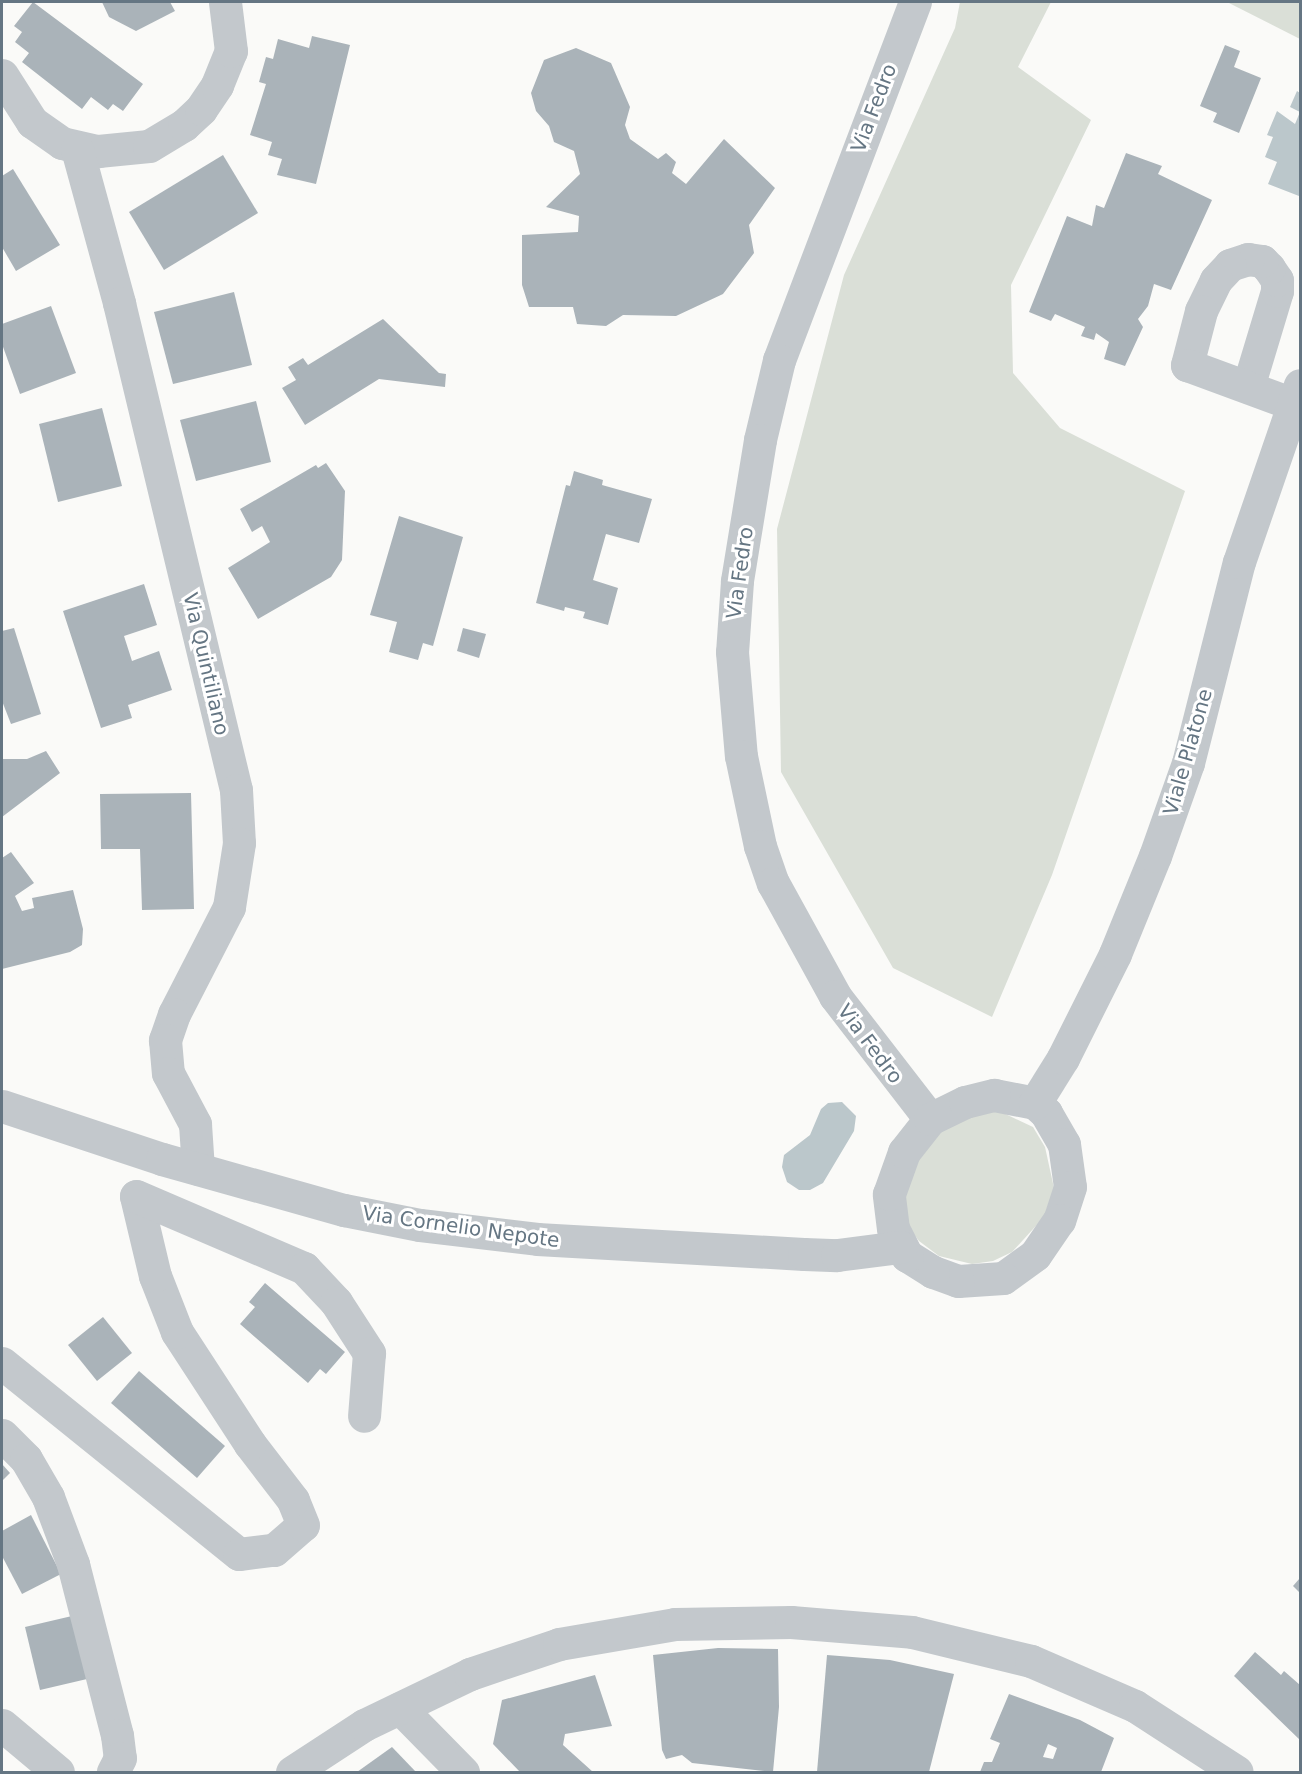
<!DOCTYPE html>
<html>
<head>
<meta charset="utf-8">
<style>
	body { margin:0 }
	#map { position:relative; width:1302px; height:1774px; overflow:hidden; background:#fafaf8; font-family:"DejaVu Sans",sans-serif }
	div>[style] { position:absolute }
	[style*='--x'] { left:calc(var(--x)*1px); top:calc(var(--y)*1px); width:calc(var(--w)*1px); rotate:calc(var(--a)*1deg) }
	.green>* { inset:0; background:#dadfd7 }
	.water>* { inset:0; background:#bbc7cb }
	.building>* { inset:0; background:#aab3b9 }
	.minor>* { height:33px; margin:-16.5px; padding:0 16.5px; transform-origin:16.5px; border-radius:16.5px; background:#c3c8cc }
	span { translate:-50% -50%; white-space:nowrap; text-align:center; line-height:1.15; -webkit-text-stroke:6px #fff; paint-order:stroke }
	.street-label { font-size:20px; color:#657683 }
	.frame { position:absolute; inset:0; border:3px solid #657683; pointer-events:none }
</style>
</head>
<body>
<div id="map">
	<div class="green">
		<div style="clip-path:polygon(960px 2px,1051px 2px,1018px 67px,1091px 120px,1011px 285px,1013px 373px,1060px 428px,1185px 491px,1052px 875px,992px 1017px,893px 968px,781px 772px,777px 529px,844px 275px,955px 28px)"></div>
		<div style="clip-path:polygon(1227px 2px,1300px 2px,1300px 39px)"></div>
		<div style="clip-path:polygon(997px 1110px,1033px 1127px,1045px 1147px,1054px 1188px,1044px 1217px,1012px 1252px,993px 1261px,972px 1264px,939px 1256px,919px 1241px,907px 1225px,904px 1189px,908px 1175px,945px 1124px)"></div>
	</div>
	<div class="water">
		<div style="clip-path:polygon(1297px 91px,1300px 93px,1300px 112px,1290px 107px)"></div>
		<div style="clip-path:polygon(1277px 111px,1295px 124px,1300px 112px,1299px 196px,1268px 184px,1277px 162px,1265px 157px,1273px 137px,1267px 135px)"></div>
		<div style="clip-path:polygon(842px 1102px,856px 1116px,854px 1131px,823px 1183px,810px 1190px,799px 1190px,787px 1182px,782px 1167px,784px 1155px,810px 1135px,821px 1109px,828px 1103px)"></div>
	</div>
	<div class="building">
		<div style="clip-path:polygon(33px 2px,143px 84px,123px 111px,113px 104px,108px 110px,91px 97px,82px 109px,22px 62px,29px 53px,15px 42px,22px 32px,14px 26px)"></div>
		<div style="clip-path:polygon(102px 2px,170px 2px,175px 11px,136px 31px,109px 17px)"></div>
		<div style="clip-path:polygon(312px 36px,350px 45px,316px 184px,277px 175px,282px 159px,268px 155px,272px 142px,250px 135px,266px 84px,259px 82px,266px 57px,273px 59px,278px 39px,309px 48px)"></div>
		<div style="clip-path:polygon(1225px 45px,1240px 51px,1234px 67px,1261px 78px,1239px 133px,1213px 122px,1217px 113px,1200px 106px)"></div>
		<div style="clip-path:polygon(576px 48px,611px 63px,630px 107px,625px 125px,630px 139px,658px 159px,666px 153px,676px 162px,672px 173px,686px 184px,724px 139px,775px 188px,749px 225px,754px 253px,723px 294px,676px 316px,623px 315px,606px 326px,577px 324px,573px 307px,529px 307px,522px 285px,522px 235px,578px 232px,579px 216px,546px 207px,580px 174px,574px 151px,554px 142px,549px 126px,536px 111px,531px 93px,544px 60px)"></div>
		<div style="clip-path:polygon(1126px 153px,1162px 166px,1158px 174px,1212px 200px,1171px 290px,1154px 284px,1148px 306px,1138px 319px,1143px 327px,1125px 366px,1104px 359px,1109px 342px,1096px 333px,1094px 340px,1081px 336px,1085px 327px,1055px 314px,1051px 321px,1029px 312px,1067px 216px,1092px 226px,1096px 205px,1104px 208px)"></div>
		<div style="clip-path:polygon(223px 155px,258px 213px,164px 270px,129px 212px)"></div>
		<div style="clip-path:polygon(13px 169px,60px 245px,16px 271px,2px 247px,2px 176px)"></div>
		<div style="clip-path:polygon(234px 292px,252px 365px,173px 384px,154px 312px)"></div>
		<div style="clip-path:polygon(51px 306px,76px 373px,20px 394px,2px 344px,2px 324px)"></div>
		<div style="clip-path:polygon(383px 319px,439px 373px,446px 374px,445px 387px,379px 379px,305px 425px,282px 388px,296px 380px,288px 367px,303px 358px,308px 365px)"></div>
		<div style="clip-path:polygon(256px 401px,271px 462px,196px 481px,180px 420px)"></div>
		<div style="clip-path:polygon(102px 408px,122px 486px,58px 502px,39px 424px)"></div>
		<div style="clip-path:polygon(326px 463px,345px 491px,342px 560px,331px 577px,258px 619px,228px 568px,270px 542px,262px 526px,252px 532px,240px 509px,316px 465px,318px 468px)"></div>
		<div style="clip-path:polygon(574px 471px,603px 480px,602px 485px,652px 499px,639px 543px,606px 534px,593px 580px,618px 588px,608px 625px,583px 618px,585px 612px,565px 607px,564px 611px,536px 603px,566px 485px,570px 486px)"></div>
		<div style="clip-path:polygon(399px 516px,463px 537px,433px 646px,423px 643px,418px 660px,389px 652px,397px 622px,370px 615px)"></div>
		<div style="clip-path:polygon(144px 584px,157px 625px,124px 636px,132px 661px,159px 651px,172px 690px,128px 705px,132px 718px,101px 728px,63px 611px)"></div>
		<div style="clip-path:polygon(14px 628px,41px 714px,11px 724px,2px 701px,2px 631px)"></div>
		<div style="clip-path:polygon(463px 628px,486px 634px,479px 658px,457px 651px)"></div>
		<div style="clip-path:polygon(46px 751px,60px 773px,2px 817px,2px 759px,27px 759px)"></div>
		<div style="clip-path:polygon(191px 793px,194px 909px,142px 910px,140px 849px,101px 849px,100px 794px)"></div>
		<div style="clip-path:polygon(11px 852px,34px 883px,15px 896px,22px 911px,34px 908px,32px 898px,73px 890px,83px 929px,82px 945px,70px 952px,2px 969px,2px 858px)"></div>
		<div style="clip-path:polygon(265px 1283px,345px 1352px,326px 1374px,320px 1369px,308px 1383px,240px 1324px,255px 1307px,249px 1302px)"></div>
		<div style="clip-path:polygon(103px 1317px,132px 1353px,97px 1381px,68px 1345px)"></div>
		<div style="clip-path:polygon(139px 1371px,225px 1446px,197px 1478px,111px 1403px)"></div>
		<div style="clip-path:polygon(2px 1464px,10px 1473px,2px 1481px)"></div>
		<div style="clip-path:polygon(31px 1515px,61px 1574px,22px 1594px,2px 1556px,2px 1531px)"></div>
		<div style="clip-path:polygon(1300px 1578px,1300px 1593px,1293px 1586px)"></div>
		<div style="clip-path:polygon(72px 1616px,87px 1679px,40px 1690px,25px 1627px)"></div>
		<div style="clip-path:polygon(718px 1648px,778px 1649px,779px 1707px,773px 1772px,692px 1763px,682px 1755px,666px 1759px,662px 1750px,653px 1655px)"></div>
		<div style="clip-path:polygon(1255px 1652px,1281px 1675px,1284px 1671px,1300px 1685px,1300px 1740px,1234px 1676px)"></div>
		<div style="clip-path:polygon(827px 1655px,890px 1660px,954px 1674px,929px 1772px,817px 1772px)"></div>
		<div style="clip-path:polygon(595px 1675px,612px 1726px,565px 1734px,563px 1745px,593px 1772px,520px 1772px,493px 1744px,502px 1700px)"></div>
		<div style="clip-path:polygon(evenodd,1009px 1694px,1080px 1720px,1114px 1738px,1101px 1772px,980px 1772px,984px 1762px,992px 1762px,1000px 1743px,990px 1739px,1009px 1694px,1048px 1744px,1057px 1748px,1053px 1759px,1043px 1757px,1048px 1744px)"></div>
		<div style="clip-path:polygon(392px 1747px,416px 1772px,357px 1772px)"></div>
	</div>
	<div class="minor">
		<div style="--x:915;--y:2;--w:383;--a:110.8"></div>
		<div style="--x:779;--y:360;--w:82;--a:103.4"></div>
		<div style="--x:760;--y:440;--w:143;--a:99.3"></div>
		<div style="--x:737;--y:581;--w:71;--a:94"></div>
		<div style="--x:732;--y:652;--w:104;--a:85.1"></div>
		<div style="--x:741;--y:756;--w:92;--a:78.1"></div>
		<div style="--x:760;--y:846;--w:39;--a:71"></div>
		<div style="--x:773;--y:883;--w:129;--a:61.2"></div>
		<div style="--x:835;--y:996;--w:155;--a:52.3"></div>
		<div style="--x:2;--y:75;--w:56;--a:57.4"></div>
		<div style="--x:32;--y:122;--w:37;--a:35"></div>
		<div style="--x:62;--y:143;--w:37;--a:13"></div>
		<div style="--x:98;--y:151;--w:51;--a:-5.6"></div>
		<div style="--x:149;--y:146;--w:41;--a:-31"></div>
		<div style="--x:184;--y:125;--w:23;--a:-43"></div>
		<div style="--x:201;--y:109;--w:29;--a:-56"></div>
		<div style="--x:217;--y:85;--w:37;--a:-68"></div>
		<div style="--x:231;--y:51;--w:49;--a:-97"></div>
		<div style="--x:77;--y:149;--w:160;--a:74.7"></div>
		<div style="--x:119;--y:303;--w:501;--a:76.49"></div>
		<div style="--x:236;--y:790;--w:53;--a:86.8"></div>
		<div style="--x:239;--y:843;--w:65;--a:98.9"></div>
		<div style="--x:229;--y:907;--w:120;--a:117.2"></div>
		<div style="--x:174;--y:1014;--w:28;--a:109"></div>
		<div style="--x:165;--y:1040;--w:33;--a:85"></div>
		<div style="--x:168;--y:1073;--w:58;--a:62.1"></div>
		<div style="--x:195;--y:1124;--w:45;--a:86.2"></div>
		<div style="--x:1248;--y:387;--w:100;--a:-73.2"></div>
		<div style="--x:1277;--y:291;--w:11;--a:-90"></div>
		<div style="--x:1277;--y:280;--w:14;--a:-124"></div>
		<div style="--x:1269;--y:268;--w:10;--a:-135"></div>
		<div style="--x:1262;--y:261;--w:14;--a:-172"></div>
		<div style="--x:1248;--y:259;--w:19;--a:162"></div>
		<div style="--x:1230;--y:265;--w:21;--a:133"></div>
		<div style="--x:1216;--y:280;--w:34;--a:116"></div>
		<div style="--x:1201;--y:311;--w:56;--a:104.5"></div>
		<div style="--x:1187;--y:365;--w:113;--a:20.2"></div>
		<div style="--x:994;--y:1095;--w:42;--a:11"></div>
		<div style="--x:1035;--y:1103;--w:15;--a:42"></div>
		<div style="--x:1046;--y:1113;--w:36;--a:60"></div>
		<div style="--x:1064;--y:1144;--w:43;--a:82.1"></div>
		<div style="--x:1070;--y:1187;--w:35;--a:108"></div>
		<div style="--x:1059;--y:1220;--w:42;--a:124.4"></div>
		<div style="--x:1035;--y:1255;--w:39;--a:144"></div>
		<div style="--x:1003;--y:1278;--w:45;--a:176.2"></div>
		<div style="--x:958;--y:1281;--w:27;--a:-160"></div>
		<div style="--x:933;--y:1272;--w:31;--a:-148"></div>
		<div style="--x:907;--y:1256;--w:30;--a:-117"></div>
		<div style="--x:893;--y:1229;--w:35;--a:-97"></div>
		<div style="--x:889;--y:1194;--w:45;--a:-70.3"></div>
		<div style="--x:904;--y:1152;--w:42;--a:-51.8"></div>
		<div style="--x:930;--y:1119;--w:39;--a:-26"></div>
		<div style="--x:965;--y:1102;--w:30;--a:-14"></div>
		<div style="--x:1035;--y:1103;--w:53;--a:-58.1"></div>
		<div style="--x:1063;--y:1058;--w:116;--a:-63.4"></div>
		<div style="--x:1115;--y:954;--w:106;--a:-67.8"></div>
		<div style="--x:1155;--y:856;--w:99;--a:-70.5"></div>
		<div style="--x:1188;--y:763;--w:207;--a:-75.8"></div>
		<div style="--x:1239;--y:562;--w:187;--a:-71"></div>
		<div style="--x:2;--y:1106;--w:169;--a:18.3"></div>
		<div style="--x:162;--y:1159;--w:189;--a:15.7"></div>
		<div style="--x:344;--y:1210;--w:77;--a:11.2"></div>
		<div style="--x:420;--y:1225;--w:118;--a:6.8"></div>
		<div style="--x:537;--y:1239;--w:267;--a:3.2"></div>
		<div style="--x:804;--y:1254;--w:33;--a:2"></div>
		<div style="--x:837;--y:1255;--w:64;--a:-7.2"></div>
		<div style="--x:2;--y:1363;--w:304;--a:38.9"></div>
		<div style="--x:239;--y:1554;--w:35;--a:-7"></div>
		<div style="--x:274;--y:1550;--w:38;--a:-41"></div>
		<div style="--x:303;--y:1525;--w:27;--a:-112"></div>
		<div style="--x:293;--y:1500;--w:71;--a:-127.5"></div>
		<div style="--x:250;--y:1444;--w:134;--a:-123.1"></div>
		<div style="--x:177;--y:1332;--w:60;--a:-111.4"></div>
		<div style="--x:155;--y:1276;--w:82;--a:-103.4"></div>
		<div style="--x:136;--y:1196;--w:183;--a:23.2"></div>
		<div style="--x:304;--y:1268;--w:47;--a:46.7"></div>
		<div style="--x:336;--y:1302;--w:61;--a:57.1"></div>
		<div style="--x:369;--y:1353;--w:63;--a:94.5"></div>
		<div style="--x:2;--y:1435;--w:34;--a:45"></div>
		<div style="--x:26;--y:1459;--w:44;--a:59.9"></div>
		<div style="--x:48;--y:1497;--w:72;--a:69.5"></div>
		<div style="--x:73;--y:1564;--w:177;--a:75.6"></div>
		<div style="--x:117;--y:1735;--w:23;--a:83"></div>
		<div style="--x:120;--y:1758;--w:16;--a:117"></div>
		<div style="--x:400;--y:1708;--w:90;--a:45.5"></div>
		<div style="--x:2;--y:1725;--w:73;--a:40"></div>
		<div style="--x:292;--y:1772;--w:86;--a:-33.1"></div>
		<div style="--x:364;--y:1725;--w:118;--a:-25.7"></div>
		<div style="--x:470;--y:1674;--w:94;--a:-18.6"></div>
		<div style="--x:559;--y:1644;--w:118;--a:-9.8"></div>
		<div style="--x:675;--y:1624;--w:116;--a:-1"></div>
		<div style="--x:791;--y:1622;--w:121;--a:4.7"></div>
		<div style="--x:912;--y:1632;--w:122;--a:13.7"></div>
		<div style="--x:1031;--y:1661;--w:113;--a:23.4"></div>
		<div style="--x:1135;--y:1706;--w:121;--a:32.9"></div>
	</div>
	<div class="street-label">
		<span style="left:874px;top:108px;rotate:-69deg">Via Fedro</span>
		<span style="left:740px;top:573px;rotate:-82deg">Via Fedro</span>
		<span style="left:206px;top:664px;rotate:77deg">Via Quintiliano</span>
		<span style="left:1188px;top:752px;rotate:-74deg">Viale Platone</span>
		<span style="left:870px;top:1044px;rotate:53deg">Via Fedro</span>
		<span style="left:461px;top:1227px;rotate:8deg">Via Cornelio Nepote</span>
	</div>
	<div class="frame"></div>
</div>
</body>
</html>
